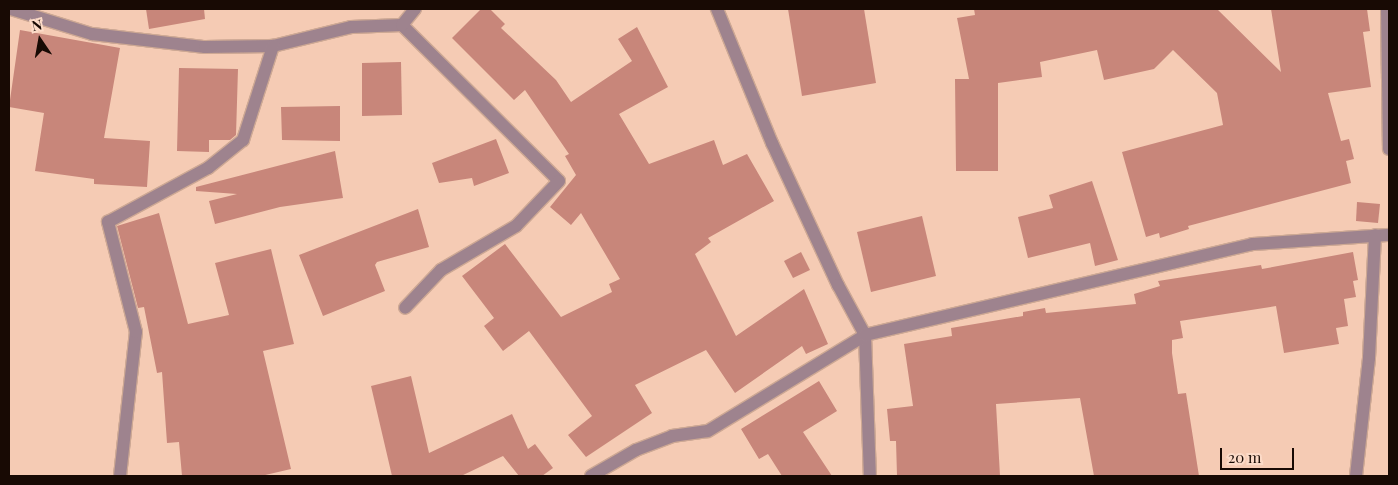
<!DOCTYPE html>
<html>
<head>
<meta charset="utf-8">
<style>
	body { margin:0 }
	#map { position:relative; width:1398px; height:485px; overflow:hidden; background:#f5cbb4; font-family:"Playfair Display",serif }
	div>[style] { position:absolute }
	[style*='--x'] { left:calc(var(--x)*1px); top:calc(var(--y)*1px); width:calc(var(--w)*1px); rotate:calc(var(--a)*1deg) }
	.building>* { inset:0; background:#c8867a }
	.roads { filter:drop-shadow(1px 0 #cda894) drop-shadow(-1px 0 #cda894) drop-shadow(0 1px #cda894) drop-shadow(0 -1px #cda894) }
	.minor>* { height:12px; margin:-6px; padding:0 6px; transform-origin:6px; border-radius:6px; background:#9e838e }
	span { translate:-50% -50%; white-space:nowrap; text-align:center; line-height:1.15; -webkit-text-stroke:4px #fcdbc8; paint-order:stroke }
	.frame { position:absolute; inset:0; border:10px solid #180a04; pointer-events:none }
	.north { position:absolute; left:15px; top:15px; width:50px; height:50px; -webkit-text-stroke:4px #fcdbc8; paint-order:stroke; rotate:348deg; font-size:14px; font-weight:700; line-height:20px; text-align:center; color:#180a04 }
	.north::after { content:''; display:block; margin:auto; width:18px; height:22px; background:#180a04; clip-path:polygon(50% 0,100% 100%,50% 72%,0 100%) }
	.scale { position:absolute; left:1220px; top:448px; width:74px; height:22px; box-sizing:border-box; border:2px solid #180a04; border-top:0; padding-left:6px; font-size:15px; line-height:18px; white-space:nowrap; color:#180a04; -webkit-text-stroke:4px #fcdbc8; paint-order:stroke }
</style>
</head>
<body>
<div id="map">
	<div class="building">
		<div style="clip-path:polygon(146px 9px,204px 9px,205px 19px,149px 29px)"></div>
		<div style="clip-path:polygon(481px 9px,490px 9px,505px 24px,501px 28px,556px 80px,571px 102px,632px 61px,618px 39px,637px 27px,668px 87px,619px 114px,649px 164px,714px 140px,723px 165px,747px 154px,774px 201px,708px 238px,711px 242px,695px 254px,736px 336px,804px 289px,828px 344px,806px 354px,802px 346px,735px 393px,706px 350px,635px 385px,652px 413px,586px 457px,568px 435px,592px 416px,529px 331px,503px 351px,484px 326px,494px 318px,462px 276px,505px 244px,561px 317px,612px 292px,609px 284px,620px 279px,581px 213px,571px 225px,550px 207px,576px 175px,565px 156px,569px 154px,525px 90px,514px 100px,452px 38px)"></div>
		<div style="clip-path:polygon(788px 9px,864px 9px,876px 83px,802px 96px)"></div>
		<div style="clip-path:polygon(974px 9px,1217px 9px,1281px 72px,1271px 9px,1367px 9px,1370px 31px,1363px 32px,1371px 87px,1328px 93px,1341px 141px,1349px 139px,1354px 159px,1346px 161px,1351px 183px,1188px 226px,1189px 229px,1160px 238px,1159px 233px,1146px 237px,1122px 152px,1223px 125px,1217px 93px,1173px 50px,1154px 69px,1104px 80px,1097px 50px,1040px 62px,1042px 77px,998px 83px,998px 171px,956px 171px,955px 79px,969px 79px,957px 18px,975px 15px)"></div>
		<div style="clip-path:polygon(20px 30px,120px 48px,104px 138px,150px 141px,147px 187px,94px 184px,94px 179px,35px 171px,44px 113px,9px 107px)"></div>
		<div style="clip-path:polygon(401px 62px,402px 115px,362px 116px,362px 63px)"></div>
		<div style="clip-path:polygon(179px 68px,238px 69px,236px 135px,230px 140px,209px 140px,209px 152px,177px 151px)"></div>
		<div style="clip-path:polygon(340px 106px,340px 141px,282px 140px,281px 107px)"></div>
		<div style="clip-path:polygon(496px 139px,509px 173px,474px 186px,472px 178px,439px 183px,432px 163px)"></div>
		<div style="clip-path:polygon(335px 151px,343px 198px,280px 207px,215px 224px,209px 201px,237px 194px,196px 191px,196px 187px)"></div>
		<div style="clip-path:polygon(1092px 181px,1118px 260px,1095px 266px,1090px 243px,1028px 258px,1018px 217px,1053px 208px,1049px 195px)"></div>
		<div style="clip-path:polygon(1357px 202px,1380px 204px,1378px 223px,1356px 221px)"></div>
		<div style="clip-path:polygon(418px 209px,429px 247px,377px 262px,375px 265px,385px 291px,323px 316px,299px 255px)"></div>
		<div style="clip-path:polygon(159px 213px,188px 324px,229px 315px,215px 263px,271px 249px,294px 344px,263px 351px,291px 469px,261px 476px,182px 476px,179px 442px,167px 443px,162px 372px,157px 373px,144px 307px,138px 308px,117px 226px)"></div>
		<div style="clip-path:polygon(922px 216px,936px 276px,871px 292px,857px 232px)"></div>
		<div style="clip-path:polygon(801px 252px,810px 270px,793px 278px,784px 261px)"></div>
		<div style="clip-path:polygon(1353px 252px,1358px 280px,1353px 281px,1356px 297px,1344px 299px,1348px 326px,1336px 328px,1339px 344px,1284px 353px,1276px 306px,1180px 321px,1183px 338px,1172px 340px,1172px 353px,1178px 394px,1186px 393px,1199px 476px,1094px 476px,1080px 398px,996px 404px,1000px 476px,897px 476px,896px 441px,890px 441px,887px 409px,913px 406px,904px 344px,952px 336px,951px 328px,1023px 316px,1023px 312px,1045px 308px,1046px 313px,1136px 304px,1134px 294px,1160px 286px,1158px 281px,1261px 265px,1262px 269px)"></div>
		<div style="clip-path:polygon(411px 376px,429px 453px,512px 414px,528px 449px,535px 444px,553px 468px,542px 476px,519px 476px,503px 456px,461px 476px,392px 476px,371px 386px)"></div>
		<div style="clip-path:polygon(819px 381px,837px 411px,803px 432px,832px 476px,782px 476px,768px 454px,759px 459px,741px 429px)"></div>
	</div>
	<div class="roads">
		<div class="minor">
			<div style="--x:11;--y:9;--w:85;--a:17.2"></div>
			<div style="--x:92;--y:34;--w:114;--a:6.6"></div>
			<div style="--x:205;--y:47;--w:68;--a:-0.8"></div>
			<div style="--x:273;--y:46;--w:80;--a:-13.7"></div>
			<div style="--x:351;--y:27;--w:51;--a:-2.2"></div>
			<div style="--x:402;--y:25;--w:221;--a:44.8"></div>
			<div style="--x:559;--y:181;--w:62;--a:133.7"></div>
			<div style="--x:516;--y:226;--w:87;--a:149.6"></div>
			<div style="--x:441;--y:270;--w:52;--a:133.5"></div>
			<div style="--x:717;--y:9;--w:145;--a:67.7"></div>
			<div style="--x:772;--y:143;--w:157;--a:65.1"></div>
			<div style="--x:838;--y:285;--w:57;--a:61.6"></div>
			<div style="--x:865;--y:335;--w:141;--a:88"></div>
			<div style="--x:1387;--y:9;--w:140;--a:89.2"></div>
			<div style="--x:402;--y:25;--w:21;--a:-51"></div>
			<div style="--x:120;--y:476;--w:145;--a:-83.7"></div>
			<div style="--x:136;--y:332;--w:114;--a:-104.3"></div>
			<div style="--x:108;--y:222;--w:114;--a:-28.4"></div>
			<div style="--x:208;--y:168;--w:45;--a:-38.7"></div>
			<div style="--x:243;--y:140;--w:99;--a:-72.3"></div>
			<div style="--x:591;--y:476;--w:52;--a:-30"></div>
			<div style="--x:636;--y:450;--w:39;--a:-21"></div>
			<div style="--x:672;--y:436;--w:36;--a:-8"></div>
			<div style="--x:708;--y:431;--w:184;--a:-31.4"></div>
			<div style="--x:865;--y:335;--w:398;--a:-13.2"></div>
			<div style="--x:1252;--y:244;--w:137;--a:-3.8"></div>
			<div style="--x:1356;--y:476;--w:119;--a:-83.7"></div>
			<div style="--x:1369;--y:358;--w:123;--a:-87.2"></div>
		</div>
	</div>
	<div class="frame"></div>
	<div class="north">N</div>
	<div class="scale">20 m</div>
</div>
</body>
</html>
